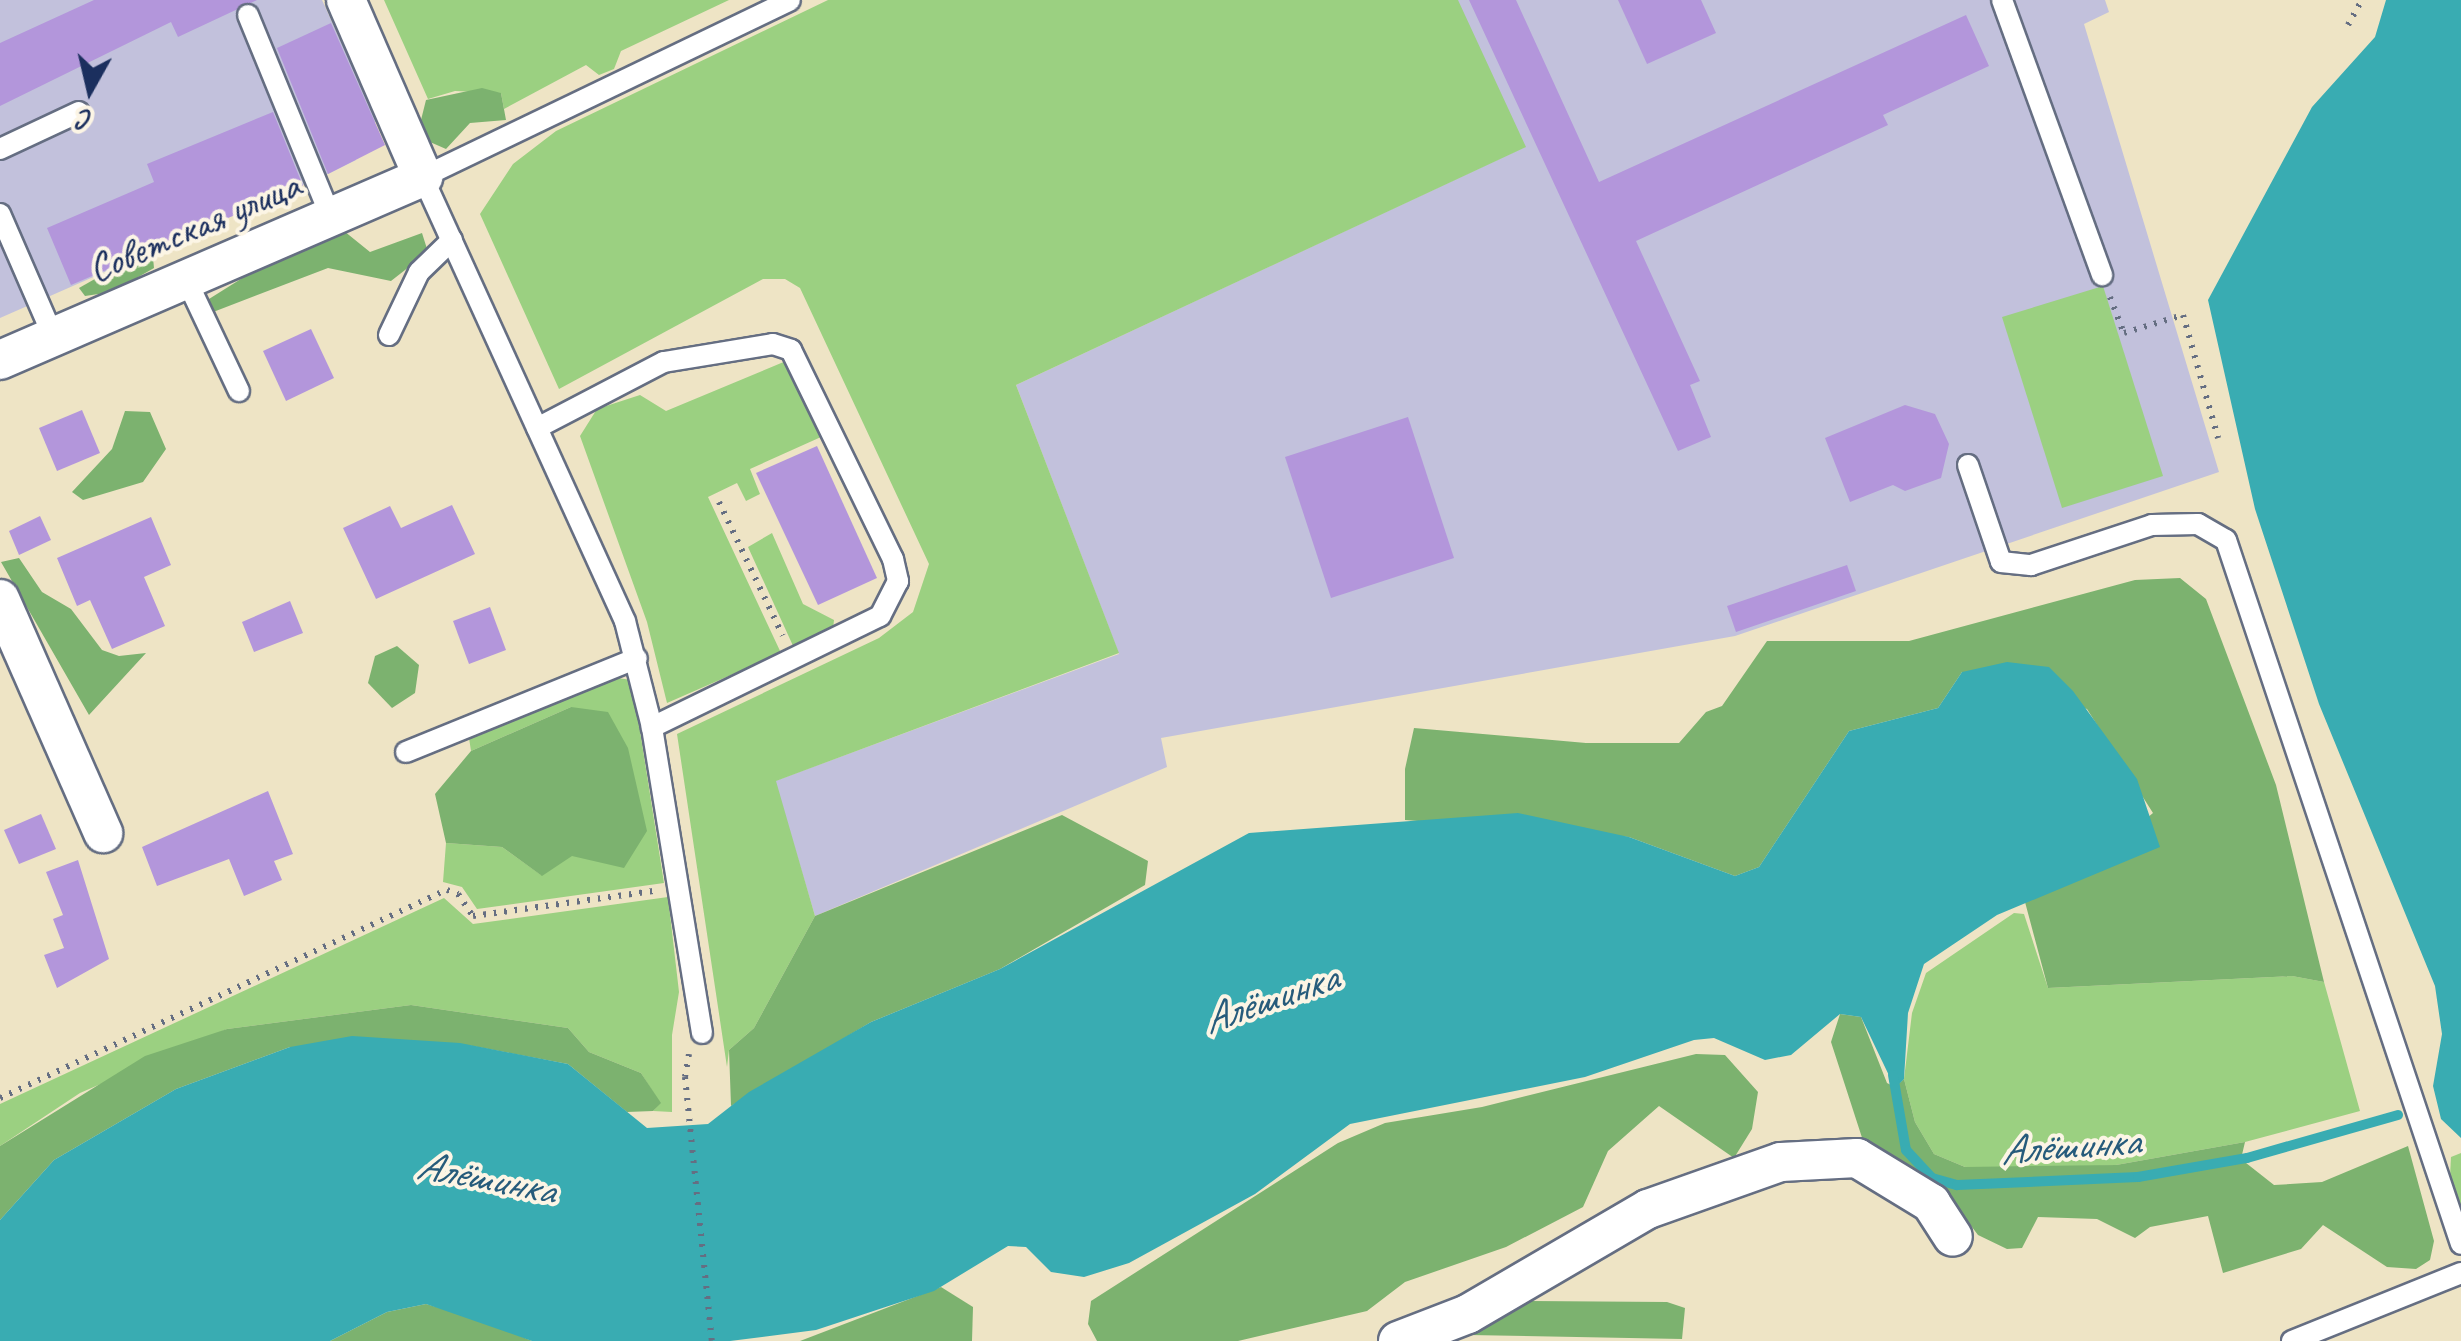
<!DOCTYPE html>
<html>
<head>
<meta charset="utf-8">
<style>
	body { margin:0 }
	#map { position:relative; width:2461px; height:1341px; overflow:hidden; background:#eee4c5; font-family:Caveat,sans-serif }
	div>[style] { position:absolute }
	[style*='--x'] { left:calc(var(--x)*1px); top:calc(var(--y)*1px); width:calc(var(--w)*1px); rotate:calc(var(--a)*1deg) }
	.industrial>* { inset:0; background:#c2c1dc }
	.green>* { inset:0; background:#9bd081 }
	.forest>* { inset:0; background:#7cb26f }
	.water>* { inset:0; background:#39acb2 }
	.stream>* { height:10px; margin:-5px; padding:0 5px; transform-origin:5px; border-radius:5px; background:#39acb2 }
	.building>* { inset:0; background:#b396db }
	.path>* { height:6px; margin-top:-3px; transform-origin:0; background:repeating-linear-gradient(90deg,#656e82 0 2.5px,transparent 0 10.5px) }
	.roads { filter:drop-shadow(2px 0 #656e82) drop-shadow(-2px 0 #656e82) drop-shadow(0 2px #656e82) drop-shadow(0 -2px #656e82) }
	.lane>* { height:20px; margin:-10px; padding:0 10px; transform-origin:10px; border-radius:10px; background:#fff }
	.street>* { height:38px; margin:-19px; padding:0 19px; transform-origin:19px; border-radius:19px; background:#fff }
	span { translate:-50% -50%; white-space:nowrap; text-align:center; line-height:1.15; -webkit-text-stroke:8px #fcf5e5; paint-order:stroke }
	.street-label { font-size:40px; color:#1b2f5e }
	.water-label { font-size:42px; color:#265b7b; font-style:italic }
	.north { position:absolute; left:40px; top:40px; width:100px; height:100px; -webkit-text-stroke:8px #fcf5e5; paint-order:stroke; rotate:188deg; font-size:28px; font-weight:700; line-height:40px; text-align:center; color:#1b2f5e }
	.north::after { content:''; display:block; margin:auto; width:35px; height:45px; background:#1b2f5e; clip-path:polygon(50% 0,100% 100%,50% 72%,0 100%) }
</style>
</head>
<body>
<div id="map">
	<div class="industrial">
		<div style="clip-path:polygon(0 0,322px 0,377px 121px,345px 137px,356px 160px,330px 173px,0 318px)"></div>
		<div style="clip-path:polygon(1456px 0,2105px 0,2109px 12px,2084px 24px,2219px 472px,1735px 636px,1161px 738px,1167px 767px,815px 916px,775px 781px,1119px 654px,1016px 385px,1525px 147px)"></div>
	</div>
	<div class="green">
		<div style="clip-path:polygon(384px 0,729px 0,621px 51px,614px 69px,599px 75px,586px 65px,504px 109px,501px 93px,455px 91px,428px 99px)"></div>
		<div style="clip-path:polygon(828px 0,1458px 0,1526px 147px,1016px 385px,1119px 653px,776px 781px,815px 916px,754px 1028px,729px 1050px,727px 1067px,677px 734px,879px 638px,913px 612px,929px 564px,800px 288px,785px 279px,763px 279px,559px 389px,480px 214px,513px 164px,556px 131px)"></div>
		<div style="clip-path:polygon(2103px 286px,2163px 476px,2062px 508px,2002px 317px)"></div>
		<div style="clip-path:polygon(786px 361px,821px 437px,750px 469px,760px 494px,746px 501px,737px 483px,708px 497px,781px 653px,667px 703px,647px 622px,580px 436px,597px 409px,640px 395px,666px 411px)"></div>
		<div style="clip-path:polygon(772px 533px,803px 604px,834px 620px,833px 629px,794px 648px,748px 547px)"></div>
		<div style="clip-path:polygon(617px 678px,632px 680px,664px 883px,477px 909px,462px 887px,443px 882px,446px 843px,502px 847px,541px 875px,571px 707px,471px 751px,469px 738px)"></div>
		<div style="clip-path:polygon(668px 897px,679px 992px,672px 1035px,672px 1112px,653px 1111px,660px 1103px,641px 1073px,589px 1052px,568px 1028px,411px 1005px,227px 1029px,80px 1093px,0 1146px,0 1104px,444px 898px,473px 924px)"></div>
		<div style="clip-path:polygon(2014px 913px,2024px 914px,2048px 988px,2292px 976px,2324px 982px,2360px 1111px,2245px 1142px,2116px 1165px,2016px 1171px,1965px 1167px,1934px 1154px,1915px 1122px,1904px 1079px,1912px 1013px,1926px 973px)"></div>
		<div style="clip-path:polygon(2461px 1153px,2461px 1210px,2450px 1177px,2451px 1157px)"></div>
	</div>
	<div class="forest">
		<div style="clip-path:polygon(482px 88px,501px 93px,506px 120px,470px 123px,446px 149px,430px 142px,420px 124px,426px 100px)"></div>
		<div style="clip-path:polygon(344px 231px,370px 252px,422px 233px,428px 252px,391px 281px,328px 268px,208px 314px,209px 299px,292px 247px)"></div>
		<div style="clip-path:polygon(153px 258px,154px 268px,112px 292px,85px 296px,79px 288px,123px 263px)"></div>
		<div style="clip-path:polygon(125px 411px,150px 412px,166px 449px,143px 482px,83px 500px,72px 492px,112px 449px)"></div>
		<div style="clip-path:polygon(19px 558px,42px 592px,71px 609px,102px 650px,119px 656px,146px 653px,89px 715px,1px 562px)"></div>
		<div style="clip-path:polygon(2180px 578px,2206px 599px,2276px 785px,2324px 982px,2292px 976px,2048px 988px,2025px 902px,2070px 882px,2153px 813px,2087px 709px,1962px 672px,1938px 708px,1849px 731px,1759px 867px,1735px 876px,1629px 837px,1405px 820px,1405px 769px,1414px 728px,1586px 743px,1679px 743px,1706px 712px,1722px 706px,1767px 641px,1909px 641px,2135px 580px)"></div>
		<div style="clip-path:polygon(397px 646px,419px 665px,415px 693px,392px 708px,368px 683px,375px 656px)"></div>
		<div style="clip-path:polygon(571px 707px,608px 712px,628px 748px,647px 831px,624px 868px,572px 856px,542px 876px,502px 847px,446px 843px,435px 794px,471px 751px)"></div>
		<div style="clip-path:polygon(1062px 815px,1148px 861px,1145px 885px,1000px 969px,871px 1022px,731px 1106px,729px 1050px,754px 1028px,815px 916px)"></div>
		<div style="clip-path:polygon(411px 1005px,568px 1028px,589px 1052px,641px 1073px,661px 1103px,653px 1111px,627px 1112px,568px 1064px,467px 1045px,290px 1047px,176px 1089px,54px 1160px,0 1220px,0 1146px,145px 1056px,227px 1029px)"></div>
		<div style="clip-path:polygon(1840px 1014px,1861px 1017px,1887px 1083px,1895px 1087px,1904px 1079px,1915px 1122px,1934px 1154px,1965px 1167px,2116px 1165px,2245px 1142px,2241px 1159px,2274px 1185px,2322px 1182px,2408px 1146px,2434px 1241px,2430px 1260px,2416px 1269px,2387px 1267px,2323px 1225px,2301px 1249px,2223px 1273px,2208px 1216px,2150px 1227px,2135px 1238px,2097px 1219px,2038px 1217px,2022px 1248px,2007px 1249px,1978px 1235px,1953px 1202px,1912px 1170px,1866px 1150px,1831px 1042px)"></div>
		<div style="clip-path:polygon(1696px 1054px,1725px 1055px,1758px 1092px,1752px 1129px,1734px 1158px,1659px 1106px,1608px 1151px,1583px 1207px,1506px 1247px,1405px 1282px,1367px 1311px,1238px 1341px,1097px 1341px,1088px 1324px,1091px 1301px,1338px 1143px,1385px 1123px,1482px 1107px)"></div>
		<div style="clip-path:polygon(941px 1287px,973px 1307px,972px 1341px,800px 1341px)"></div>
		<div style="clip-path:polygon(1530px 1301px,1667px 1302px,1685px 1308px,1682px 1339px,1469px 1335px,1457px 1329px,1503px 1304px)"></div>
		<div style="clip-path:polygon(426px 1304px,484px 1321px,532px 1341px,330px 1341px,387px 1312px)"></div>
	</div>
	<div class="water">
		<div style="clip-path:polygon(2386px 0,2461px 0,2461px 1138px,2441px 1119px,2433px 1086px,2442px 1034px,2435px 986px,2319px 704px,2255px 509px,2208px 300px,2312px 107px,2375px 37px)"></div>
		<div style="clip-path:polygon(2007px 662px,2049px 667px,2073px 691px,2137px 779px,2160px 847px,1997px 915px,1924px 964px,1908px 1013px,1904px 1079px,1895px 1088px,1861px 1017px,1840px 1014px,1791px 1055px,1765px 1060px,1714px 1038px,1694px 1040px,1585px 1077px,1350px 1124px,1255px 1194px,1129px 1263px,1084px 1277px,1051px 1272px,1026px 1247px,1008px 1246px,934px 1291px,816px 1330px,730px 1341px,532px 1341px,426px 1304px,387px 1312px,330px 1341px,0 1341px,0 1220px,54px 1160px,176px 1089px,290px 1047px,352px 1036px,460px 1043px,568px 1064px,647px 1128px,708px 1124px,749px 1092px,871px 1022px,1000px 969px,1249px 833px,1518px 813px,1629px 837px,1735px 876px,1759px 867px,1849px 731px,1938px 708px,1962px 672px)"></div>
	</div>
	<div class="stream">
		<div style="--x:1893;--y:1075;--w:76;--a:80.2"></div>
		<div style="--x:1906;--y:1150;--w:38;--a:47"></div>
		<div style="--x:1932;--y:1178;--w:26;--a:16"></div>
		<div style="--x:1957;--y:1185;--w:181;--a:-2.5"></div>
		<div style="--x:2138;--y:1177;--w:111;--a:-9.9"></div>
		<div style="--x:2247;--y:1158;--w:157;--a:-15.9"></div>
	</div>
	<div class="building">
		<div style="clip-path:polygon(94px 0,257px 0,178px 37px,171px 22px,0 106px,0 43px)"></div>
		<div style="clip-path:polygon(1469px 0,1516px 0,1599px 182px,1966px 15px,1989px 66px,1883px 115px,1888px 125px,1636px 241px,1700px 381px,1690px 385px,1711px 437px,1678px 451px)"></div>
		<div style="clip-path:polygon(1618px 0,1701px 0,1716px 33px,1647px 64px)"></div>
		<div style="clip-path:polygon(331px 23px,385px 145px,328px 174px,277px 48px)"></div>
		<div style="clip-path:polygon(273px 112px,303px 186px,71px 285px,47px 228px,154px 182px,147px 164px)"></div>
		<div style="clip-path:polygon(311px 329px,334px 378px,286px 401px,263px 351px)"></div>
		<div style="clip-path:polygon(1905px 405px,1935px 414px,1949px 444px,1941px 478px,1905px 491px,1893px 485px,1850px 502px,1825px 438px)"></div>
		<div style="clip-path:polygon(82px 410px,100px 453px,57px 471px,39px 428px)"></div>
		<div style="clip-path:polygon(1408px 417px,1454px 558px,1331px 598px,1285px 457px)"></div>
		<div style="clip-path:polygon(817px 446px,877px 578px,818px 605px,756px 473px)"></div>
		<div style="clip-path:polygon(452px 505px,475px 554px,376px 599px,343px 528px,390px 506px,401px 528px)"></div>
		<div style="clip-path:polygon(40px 516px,51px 540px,19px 555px,9px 531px)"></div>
		<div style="clip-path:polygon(151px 517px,171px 565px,144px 577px,165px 626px,112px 649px,90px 600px,77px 606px,57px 558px)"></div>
		<div style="clip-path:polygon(1847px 565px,1856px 591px,1736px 632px,1727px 606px)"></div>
		<div style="clip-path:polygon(290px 601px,303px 633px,254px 652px,242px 622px)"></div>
		<div style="clip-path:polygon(490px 607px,506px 650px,469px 664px,453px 621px)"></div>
		<div style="clip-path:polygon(268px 791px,293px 854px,274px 861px,282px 880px,244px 896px,229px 859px,157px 886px,142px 847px)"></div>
		<div style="clip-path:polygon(41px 814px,56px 849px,19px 864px,4px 830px)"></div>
		<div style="clip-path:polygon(78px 860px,109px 959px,57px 988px,44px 955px,64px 948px,53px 919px,63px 915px,46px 872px)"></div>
	</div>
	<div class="path">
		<div style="--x:2348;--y:25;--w:29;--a:-61"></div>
		<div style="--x:2110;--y:297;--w:39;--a:69"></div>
		<div style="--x:2124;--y:333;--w:62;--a:-17"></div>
		<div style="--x:2183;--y:315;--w:128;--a:74.1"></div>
		<div style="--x:719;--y:502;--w:148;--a:64.5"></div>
		<div style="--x:689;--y:1054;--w:23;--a:100"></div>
		<div style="--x:685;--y:1077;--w:265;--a:84.2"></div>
		<div style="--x:0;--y:1098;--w:493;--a:-25"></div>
		<div style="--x:447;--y:890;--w:12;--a:20"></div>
		<div style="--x:458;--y:894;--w:27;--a:56"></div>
		<div style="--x:473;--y:916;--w:182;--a:-7.9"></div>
	</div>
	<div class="roads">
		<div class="lane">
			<div style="--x:2002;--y:0;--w:293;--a:70"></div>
			<div style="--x:248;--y:15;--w:218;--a:67.7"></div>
			<div style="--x:0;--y:149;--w:87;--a:-25.1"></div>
			<div style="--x:0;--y:214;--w:133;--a:66.5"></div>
			<div style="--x:186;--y:279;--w:124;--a:64.7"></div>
			<div style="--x:389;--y:335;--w:70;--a:-64.5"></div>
			<div style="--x:419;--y:272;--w:46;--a:-44.1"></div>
			<div style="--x:537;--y:428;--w:143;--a:-27.5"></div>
			<div style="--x:664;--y:362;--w:110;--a:-9.4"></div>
			<div style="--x:773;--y:344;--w:19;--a:18"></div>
			<div style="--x:791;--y:350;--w:233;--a:64"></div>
			<div style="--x:893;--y:559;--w:23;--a:77"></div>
			<div style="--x:898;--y:581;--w:39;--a:117"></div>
			<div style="--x:880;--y:616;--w:254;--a:154"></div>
			<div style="--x:1968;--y:465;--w:102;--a:71.2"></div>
			<div style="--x:2001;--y:562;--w:30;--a:6"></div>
			<div style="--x:2031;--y:565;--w:127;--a:-18.3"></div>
			<div style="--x:2152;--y:525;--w:46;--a:-1.2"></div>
			<div style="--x:2198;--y:524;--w:32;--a:30"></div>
			<div style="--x:2226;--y:540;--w:742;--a:71.54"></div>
			<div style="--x:406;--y:752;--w:249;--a:-22.1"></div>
			<div style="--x:702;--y:1033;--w:310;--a:-99.3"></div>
			<div style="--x:652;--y:727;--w:109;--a:-104.3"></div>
			<div style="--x:625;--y:621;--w:488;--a:-114.5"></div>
			<div style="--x:423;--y:177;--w:407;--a:-25.7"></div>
			<div style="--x:2292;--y:1341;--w:182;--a:-21.9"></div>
		</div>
		<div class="street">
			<div style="--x:0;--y:360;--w:461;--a:-23.4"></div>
			<div style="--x:423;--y:177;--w:193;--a:-113.5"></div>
			<div style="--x:0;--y:599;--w:256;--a:66.2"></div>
			<div style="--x:1398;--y:1341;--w:75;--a:-21.1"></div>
			<div style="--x:1468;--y:1314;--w:208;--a:-30.3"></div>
			<div style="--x:1648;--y:1209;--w:141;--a:-19.5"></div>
			<div style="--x:1781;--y:1162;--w:76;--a:-3"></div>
			<div style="--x:1857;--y:1158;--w:87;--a:31.3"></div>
			<div style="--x:1931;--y:1203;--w:40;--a:57.1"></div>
		</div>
	</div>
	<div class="street-label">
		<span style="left:194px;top:227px;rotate:-23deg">Советская улица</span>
	</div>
	<div class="water-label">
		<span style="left:1270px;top:999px;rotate:-19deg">Алёшинка</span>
		<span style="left:2070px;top:1146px;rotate:-4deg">Алёшинка</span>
		<span style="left:486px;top:1178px;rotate:11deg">Алёшинка</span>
	</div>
	<div class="north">С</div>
</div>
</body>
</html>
